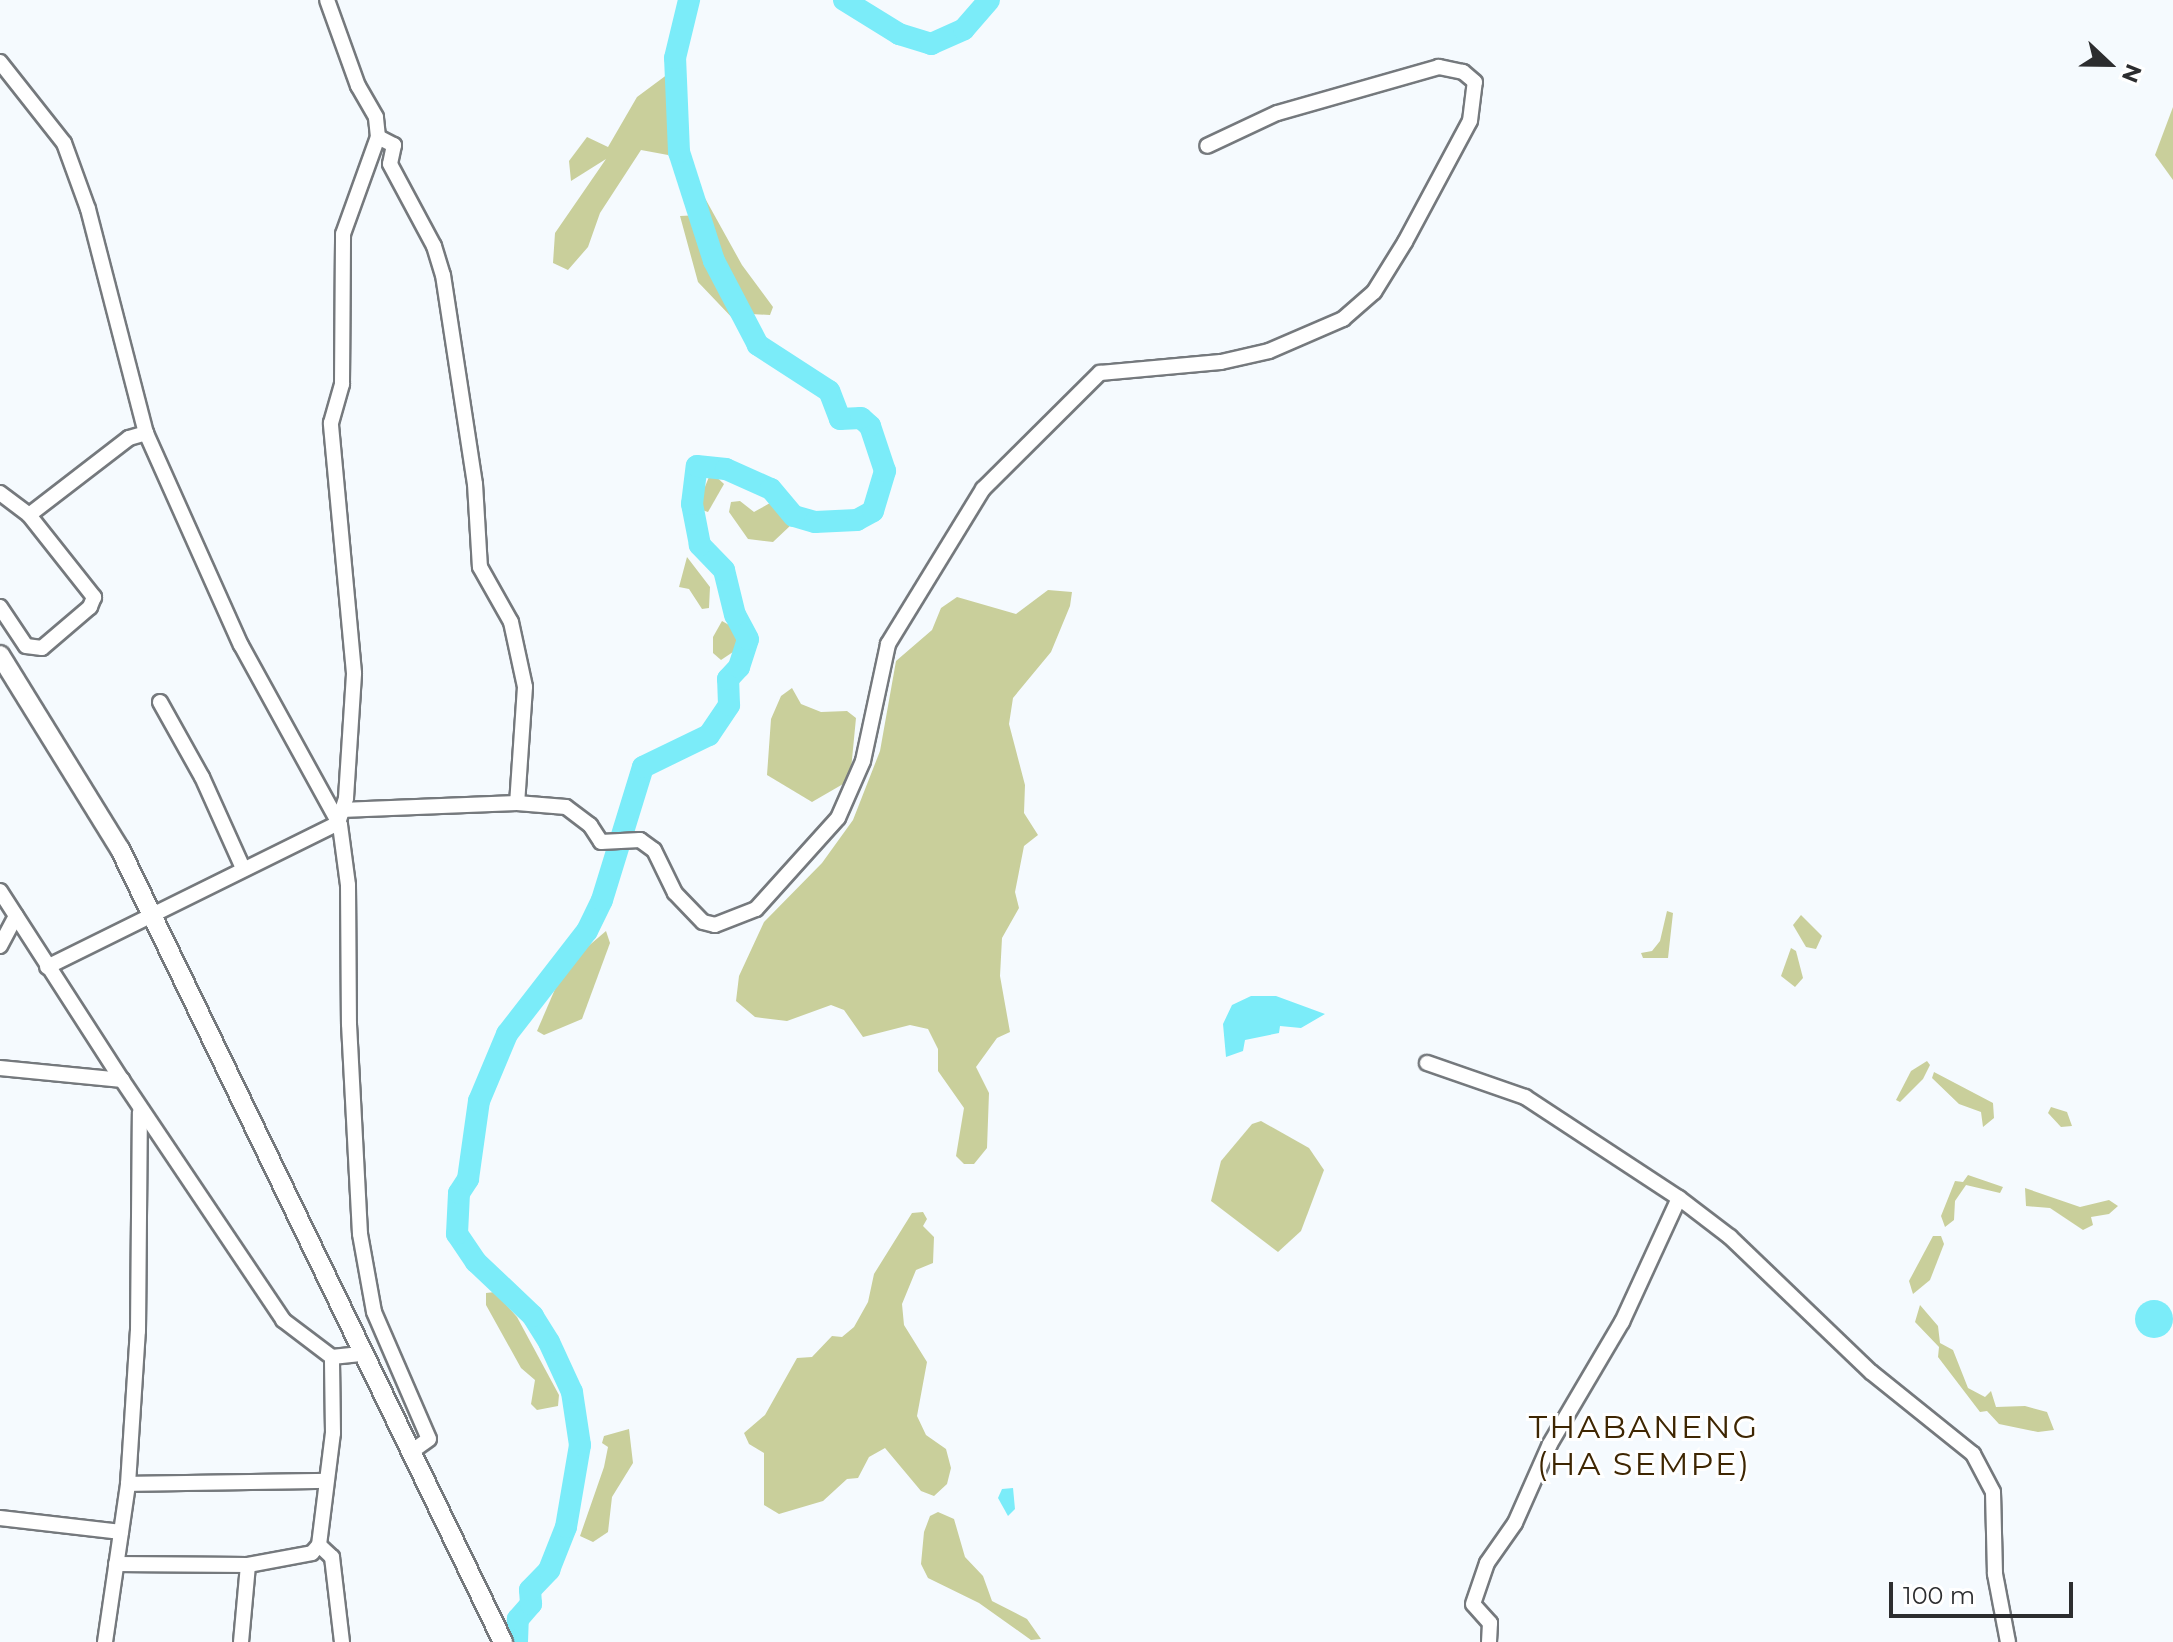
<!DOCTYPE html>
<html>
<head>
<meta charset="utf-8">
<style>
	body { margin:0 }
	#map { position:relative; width:2173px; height:1642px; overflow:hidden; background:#f5fafe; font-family:Montserrat,sans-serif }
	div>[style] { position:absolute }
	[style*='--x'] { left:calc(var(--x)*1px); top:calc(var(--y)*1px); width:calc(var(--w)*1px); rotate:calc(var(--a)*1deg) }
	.green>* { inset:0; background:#c9cf9b }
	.water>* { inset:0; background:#7becf9 }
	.round { border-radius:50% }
	.river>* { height:22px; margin:-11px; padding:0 11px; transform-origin:11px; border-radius:11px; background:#7becf9 }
	.roads { filter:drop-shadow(2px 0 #75797d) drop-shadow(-2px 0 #75797d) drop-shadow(0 2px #75797d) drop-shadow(0 -2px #75797d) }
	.minor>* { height:14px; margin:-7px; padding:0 7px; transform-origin:7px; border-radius:7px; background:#fff }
	.major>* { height:18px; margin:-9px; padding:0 9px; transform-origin:9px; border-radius:9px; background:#fff }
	span { translate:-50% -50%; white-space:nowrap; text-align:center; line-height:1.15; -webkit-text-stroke:6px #fff; paint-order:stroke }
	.quarter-label { font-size:32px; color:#3e2602; letter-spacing:2px }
	.north { position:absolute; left:2069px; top:24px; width:80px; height:80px; -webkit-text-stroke:6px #fff; paint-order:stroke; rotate:112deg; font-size:22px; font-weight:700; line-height:32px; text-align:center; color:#2c2d2f }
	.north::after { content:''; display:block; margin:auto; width:28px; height:36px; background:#2c2d2f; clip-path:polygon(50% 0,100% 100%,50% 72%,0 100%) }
	.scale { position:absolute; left:1889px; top:1582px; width:184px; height:36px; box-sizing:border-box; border:4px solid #2c2d2f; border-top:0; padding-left:10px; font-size:24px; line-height:28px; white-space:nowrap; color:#2c2d2f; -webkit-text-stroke:6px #fff; paint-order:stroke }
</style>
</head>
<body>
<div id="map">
	<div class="green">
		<div style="clip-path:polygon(668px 74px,675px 129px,668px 155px,641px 150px,600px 213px,588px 247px,568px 270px,553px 263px,555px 233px,606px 159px,571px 181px,569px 161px,587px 137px,608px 147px,637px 97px)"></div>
		<div style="clip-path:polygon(2173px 107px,2173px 180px,2155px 155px)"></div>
		<div style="clip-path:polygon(696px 182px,742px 265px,773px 307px,770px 315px,751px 314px,738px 324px,698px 282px,680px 216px,700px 215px,691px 183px)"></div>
		<div style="clip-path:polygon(711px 472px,724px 484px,708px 512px,699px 509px,700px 499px)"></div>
		<div style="clip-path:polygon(740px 501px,754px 512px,770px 503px,791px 525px,773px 542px,748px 539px,729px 512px,731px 502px)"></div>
		<div style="clip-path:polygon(687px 557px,710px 587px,709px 608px,702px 609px,689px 589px,679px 587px)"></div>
		<div style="clip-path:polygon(1048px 590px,1072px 592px,1070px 606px,1051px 652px,1013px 698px,1009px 724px,1025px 785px,1024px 813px,1038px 835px,1024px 846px,1015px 892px,1019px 908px,1002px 938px,1000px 976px,1010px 1032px,997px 1038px,976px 1067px,989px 1093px,987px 1148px,974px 1164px,964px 1164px,956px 1156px,964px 1108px,938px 1071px,938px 1049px,928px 1029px,910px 1025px,863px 1037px,844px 1010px,831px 1005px,787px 1021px,755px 1017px,736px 1001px,739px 976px,764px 922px,822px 863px,853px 820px,880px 751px,896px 661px,932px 630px,941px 608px,957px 597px,1016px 614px)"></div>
		<div style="clip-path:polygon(722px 621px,736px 629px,741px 640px,736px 650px,721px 660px,713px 653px,713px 637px)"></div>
		<div style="clip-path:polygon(792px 688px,801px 704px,821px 712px,847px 711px,856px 718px,850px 780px,812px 802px,767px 775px,771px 719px,781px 696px)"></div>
		<div style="clip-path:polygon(1667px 911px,1673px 913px,1668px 958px,1643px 958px,1641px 953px,1652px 951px,1660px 941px)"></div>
		<div style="clip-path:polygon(1801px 915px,1822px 936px,1816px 949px,1806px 947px,1793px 925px)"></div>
		<div style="clip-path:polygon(606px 931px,610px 943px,582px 1019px,544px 1035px,537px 1031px,565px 966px)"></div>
		<div style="clip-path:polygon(1791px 948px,1796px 951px,1803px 978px,1795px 987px,1781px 976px)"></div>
		<div style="clip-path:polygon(1927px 1061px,1930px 1065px,1923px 1079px,1900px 1102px,1896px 1100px,1911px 1071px)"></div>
		<div style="clip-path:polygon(1934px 1072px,1993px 1103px,1994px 1118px,1983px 1127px,1981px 1112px,1959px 1104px,1932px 1078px)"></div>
		<div style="clip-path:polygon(2051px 1107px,2067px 1112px,2072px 1126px,2061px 1127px,2048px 1113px)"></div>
		<div style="clip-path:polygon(1261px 1121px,1309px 1148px,1324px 1170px,1301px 1231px,1278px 1252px,1211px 1201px,1221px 1161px,1252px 1124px)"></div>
		<div style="clip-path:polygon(1968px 1175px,2003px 1187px,2000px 1193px,1966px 1185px,1955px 1201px,1954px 1220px,1945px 1227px,1941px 1216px,1955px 1181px,1963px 1182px)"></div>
		<div style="clip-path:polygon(2025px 1188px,2080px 1207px,2109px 1200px,2118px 1206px,2109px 1214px,2091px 1217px,2093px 1225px,2083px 1230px,2050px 1208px,2026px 1206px)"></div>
		<div style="clip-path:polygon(923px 1212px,927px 1219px,923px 1226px,934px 1237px,933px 1263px,916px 1270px,902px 1304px,904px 1325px,927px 1362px,917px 1416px,926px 1435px,946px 1449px,951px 1468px,947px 1484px,934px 1496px,921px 1491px,885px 1448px,869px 1457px,858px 1478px,847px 1479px,823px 1501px,779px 1514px,764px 1505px,764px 1453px,749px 1444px,744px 1433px,765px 1415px,797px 1358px,812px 1357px,832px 1336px,842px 1337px,854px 1327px,868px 1302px,874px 1274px,912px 1213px)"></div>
		<div style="clip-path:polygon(1933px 1236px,1941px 1236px,1944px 1244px,1930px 1280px,1913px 1294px,1909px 1281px)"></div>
		<div style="clip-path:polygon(495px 1292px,517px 1317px,559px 1395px,558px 1406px,537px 1410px,531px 1404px,535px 1380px,521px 1368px,486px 1305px,486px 1293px)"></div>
		<div style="clip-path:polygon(1920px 1305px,1938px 1326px,1940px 1343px,1953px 1350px,1968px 1388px,1985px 1397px,1991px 1391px,1996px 1407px,2025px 1406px,2047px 1412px,2054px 1430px,2038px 1432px,1999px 1424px,1987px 1411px,1980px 1412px,1938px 1357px,1939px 1347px,1915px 1322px)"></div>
		<div style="clip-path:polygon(629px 1429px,633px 1463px,612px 1497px,608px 1532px,593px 1542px,580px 1536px,604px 1467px,608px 1447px,602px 1443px,604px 1436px)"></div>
		<div style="clip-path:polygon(938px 1512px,954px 1519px,965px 1557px,983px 1576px,992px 1601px,1027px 1619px,1041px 1639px,1031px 1640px,979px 1603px,928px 1578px,921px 1564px,924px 1532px,930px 1516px)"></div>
	</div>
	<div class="water">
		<div style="clip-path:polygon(1251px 996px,1276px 996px,1325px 1014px,1301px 1028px,1280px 1026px,1279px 1033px,1245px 1040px,1243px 1051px,1226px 1057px,1223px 1024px,1232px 1005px)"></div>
		<div class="round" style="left:2135px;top:1300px;width:38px;height:38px"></div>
		<div style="clip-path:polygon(1013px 1488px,1015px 1509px,1008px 1516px,998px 1498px,1002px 1489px)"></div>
	</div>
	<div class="river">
		<div style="--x:844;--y:0;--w:65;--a:31.7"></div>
		<div style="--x:899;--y:34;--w:34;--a:17"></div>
		<div style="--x:931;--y:44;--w:36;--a:-24"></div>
		<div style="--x:964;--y:29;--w:38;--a:-49"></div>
		<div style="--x:517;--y:1642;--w:23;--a:-88"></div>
		<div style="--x:518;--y:1619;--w:20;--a:-49"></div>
		<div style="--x:531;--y:1604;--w:14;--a:-94"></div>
		<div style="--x:530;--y:1590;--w:28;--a:-46"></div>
		<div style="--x:549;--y:1570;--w:46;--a:-68.4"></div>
		<div style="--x:566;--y:1527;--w:83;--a:-80.3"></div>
		<div style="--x:580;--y:1445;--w:54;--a:-98.6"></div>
		<div style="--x:572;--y:1392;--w:55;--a:-114.7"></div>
		<div style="--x:549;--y:1342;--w:31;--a:-122"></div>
		<div style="--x:533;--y:1316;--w:79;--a:-136.5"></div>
		<div style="--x:476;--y:1262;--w:34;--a:-124"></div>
		<div style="--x:457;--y:1234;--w:41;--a:-87.2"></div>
		<div style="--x:459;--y:1193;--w:17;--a:-57"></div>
		<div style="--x:468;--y:1179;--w:79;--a:-82"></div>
		<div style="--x:479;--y:1101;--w:73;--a:-67.3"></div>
		<div style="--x:507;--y:1034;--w:130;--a:-52.2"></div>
		<div style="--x:587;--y:931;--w:34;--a:-64"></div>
		<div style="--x:602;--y:900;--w:139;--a:-72.9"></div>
		<div style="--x:643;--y:767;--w:73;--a:-25.9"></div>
		<div style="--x:709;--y:735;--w:36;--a:-56"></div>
		<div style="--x:729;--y:705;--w:26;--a:-92"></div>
		<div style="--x:728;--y:679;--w:16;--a:-47"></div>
		<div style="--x:739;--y:667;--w:29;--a:-72"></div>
		<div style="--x:748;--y:639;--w:27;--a:-118"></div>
		<div style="--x:735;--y:615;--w:46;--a:-103.7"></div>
		<div style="--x:724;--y:570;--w:35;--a:-134"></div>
		<div style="--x:700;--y:545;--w:42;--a:-101"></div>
		<div style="--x:692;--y:504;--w:38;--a:-83"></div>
		<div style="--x:697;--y:466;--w:29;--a:6"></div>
		<div style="--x:726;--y:469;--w:49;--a:24"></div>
		<div style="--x:771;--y:489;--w:35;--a:50"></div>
		<div style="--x:794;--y:516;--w:22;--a:16"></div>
		<div style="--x:815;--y:522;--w:42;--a:-2.7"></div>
		<div style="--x:857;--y:520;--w:18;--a:-29"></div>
		<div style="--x:873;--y:511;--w:42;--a:-73.3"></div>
		<div style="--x:885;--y:471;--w:47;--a:-108.4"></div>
		<div style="--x:870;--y:426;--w:12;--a:-138"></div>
		<div style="--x:861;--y:418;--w:21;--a:177"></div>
		<div style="--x:840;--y:419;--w:30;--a:-111"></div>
		<div style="--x:829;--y:391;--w:85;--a:-147.1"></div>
		<div style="--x:758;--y:345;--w:95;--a:-117.6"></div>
		<div style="--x:714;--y:261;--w:114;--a:-107.8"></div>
		<div style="--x:679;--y:152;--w:94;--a:-92.4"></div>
		<div style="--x:675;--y:58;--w:60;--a:-76.4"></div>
	</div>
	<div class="roads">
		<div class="minor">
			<div style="--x:0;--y:62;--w:103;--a:51.7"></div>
			<div style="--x:64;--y:143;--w:70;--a:70"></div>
			<div style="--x:88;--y:209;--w:231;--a:75.5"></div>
			<div style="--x:146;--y:433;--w:232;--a:65.9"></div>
			<div style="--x:241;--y:645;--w:205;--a:61.2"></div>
			<div style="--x:340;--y:825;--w:61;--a:82.4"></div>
			<div style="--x:348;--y:885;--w:139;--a:89.6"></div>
			<div style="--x:349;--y:1024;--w:210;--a:87"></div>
			<div style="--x:360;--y:1234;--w:79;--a:79.8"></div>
			<div style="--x:374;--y:1312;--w:138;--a:66.6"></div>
			<div style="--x:429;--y:1439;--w:22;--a:144"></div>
			<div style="--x:378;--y:137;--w:18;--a:27"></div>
			<div style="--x:394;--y:145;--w:19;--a:102"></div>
			<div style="--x:390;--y:164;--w:93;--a:61.8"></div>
			<div style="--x:434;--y:246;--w:30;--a:73"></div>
			<div style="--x:443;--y:275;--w:211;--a:81.3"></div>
			<div style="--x:475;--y:484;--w:83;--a:86.6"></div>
			<div style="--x:480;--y:567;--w:63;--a:60.6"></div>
			<div style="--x:511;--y:622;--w:66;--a:77.8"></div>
			<div style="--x:525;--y:687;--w:116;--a:93.9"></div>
			<div style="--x:0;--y:493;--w:36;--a:37"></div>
			<div style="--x:29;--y:515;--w:105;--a:51.6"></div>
			<div style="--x:94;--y:597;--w:11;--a:112"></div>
			<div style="--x:90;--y:607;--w:63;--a:139.5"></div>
			<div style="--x:42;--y:648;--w:16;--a:-173"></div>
			<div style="--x:26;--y:646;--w:47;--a:-123.7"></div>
			<div style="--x:29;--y:515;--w:126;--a:-37.6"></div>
			<div style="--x:129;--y:438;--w:18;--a:-16"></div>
			<div style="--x:160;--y:702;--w:86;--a:60.8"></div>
			<div style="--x:202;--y:777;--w:98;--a:65.8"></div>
			<div style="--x:341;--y:810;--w:176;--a:-2.3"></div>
			<div style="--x:517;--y:803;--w:49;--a:4.7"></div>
			<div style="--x:566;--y:807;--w:30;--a:37"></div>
			<div style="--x:590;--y:825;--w:20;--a:57"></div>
			<div style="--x:601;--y:842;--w:39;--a:-3"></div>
			<div style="--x:640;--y:840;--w:17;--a:36"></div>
			<div style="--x:654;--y:850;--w:48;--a:64"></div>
			<div style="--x:675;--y:893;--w:40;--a:46"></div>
			<div style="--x:703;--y:922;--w:12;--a:14"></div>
			<div style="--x:715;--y:925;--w:44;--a:-21.3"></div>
			<div style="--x:756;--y:909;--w:122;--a:-48"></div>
			<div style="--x:838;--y:818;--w:62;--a:-66.3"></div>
			<div style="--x:863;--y:761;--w:120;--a:-77.9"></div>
			<div style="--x:888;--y:644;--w:182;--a:-58.5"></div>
			<div style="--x:983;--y:489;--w:165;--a:-44.8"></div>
			<div style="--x:1100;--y:373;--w:121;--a:-5.2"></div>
			<div style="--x:1221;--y:362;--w:49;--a:-12.9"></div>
			<div style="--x:1269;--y:351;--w:81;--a:-23.4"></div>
			<div style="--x:1343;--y:319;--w:41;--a:-41.1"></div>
			<div style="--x:1374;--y:292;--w:59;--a:-58.2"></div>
			<div style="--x:1405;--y:242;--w:137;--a:-61.8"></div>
			<div style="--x:1470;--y:121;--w:39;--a:-83"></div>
			<div style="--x:1475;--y:82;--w:16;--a:-140"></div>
			<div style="--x:1463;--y:72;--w:25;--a:-168"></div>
			<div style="--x:1439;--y:67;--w:168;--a:164.1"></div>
			<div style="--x:1277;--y:113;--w:77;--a:154.8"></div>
			<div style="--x:0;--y:891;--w:225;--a:57.2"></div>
			<div style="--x:0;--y:946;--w:34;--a:-62"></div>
			<div style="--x:47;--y:967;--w:325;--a:-26.3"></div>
			<div style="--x:338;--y:823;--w:26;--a:-72"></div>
			<div style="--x:346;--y:798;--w:125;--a:-86.3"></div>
			<div style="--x:354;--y:673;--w:251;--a:-95.3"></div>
			<div style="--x:331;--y:423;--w:41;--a:-74.2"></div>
			<div style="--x:342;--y:384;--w:150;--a:-89.6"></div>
			<div style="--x:343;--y:234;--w:103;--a:-70.2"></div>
			<div style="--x:378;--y:137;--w:20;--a:-96"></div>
			<div style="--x:376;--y:117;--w:36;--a:-120"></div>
			<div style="--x:358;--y:86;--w:91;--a:-109.8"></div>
			<div style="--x:1427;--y:1063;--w:104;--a:19.1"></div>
			<div style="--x:1525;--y:1097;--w:184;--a:33.3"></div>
			<div style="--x:1679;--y:1198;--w:64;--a:37.4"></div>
			<div style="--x:1730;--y:1237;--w:195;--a:43.8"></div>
			<div style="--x:1871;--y:1372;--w:131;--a:38.8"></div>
			<div style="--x:1973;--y:1454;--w:43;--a:62.2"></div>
			<div style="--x:1993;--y:1492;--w:82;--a:88.6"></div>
			<div style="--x:1995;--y:1574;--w:69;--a:79.2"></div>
			<div style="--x:0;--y:1068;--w:123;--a:5.6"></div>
			<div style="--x:122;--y:1080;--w:289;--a:56.1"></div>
			<div style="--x:283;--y:1320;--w:61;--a:37.1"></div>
			<div style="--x:332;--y:1357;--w:31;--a:-6"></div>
			<div style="--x:128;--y:1484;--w:197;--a:-0.9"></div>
			<div style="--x:0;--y:1518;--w:122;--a:6.6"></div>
			<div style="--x:319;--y:1545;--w:18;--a:43"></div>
			<div style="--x:332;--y:1557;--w:86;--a:83.3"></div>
			<div style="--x:116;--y:1564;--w:132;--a:0.4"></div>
			<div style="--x:248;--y:1565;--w:65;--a:-10.6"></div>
			<div style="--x:312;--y:1553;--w:11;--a:-49"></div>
			<div style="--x:319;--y:1545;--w:113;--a:-82.9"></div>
			<div style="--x:333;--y:1433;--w:76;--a:-90.8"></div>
			<div style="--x:105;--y:1642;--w:160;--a:-81.7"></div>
			<div style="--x:128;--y:1484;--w:153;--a:-86.3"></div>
			<div style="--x:138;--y:1331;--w:219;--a:-89.5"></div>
			<div style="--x:241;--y:1642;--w:77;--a:-84.8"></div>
			<div style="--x:1489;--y:1642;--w:19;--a:-87"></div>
			<div style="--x:1490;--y:1623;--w:25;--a:-132"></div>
			<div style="--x:1473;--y:1604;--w:43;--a:-71.1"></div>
			<div style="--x:1487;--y:1563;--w:49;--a:-55"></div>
			<div style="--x:1515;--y:1523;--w:86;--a:-66.1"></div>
			<div style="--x:1550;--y:1444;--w:142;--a:-59.5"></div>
			<div style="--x:1622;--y:1322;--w:136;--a:-65.3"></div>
		</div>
		<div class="major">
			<div style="--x:0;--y:655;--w:228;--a:58.3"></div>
			<div style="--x:120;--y:849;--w:881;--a:64.22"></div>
		</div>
	</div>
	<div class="quarter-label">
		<span style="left:1644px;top:1446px">THABANENG<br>(HA SEMPE)</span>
	</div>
	<div class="north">N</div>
	<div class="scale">100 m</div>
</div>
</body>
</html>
